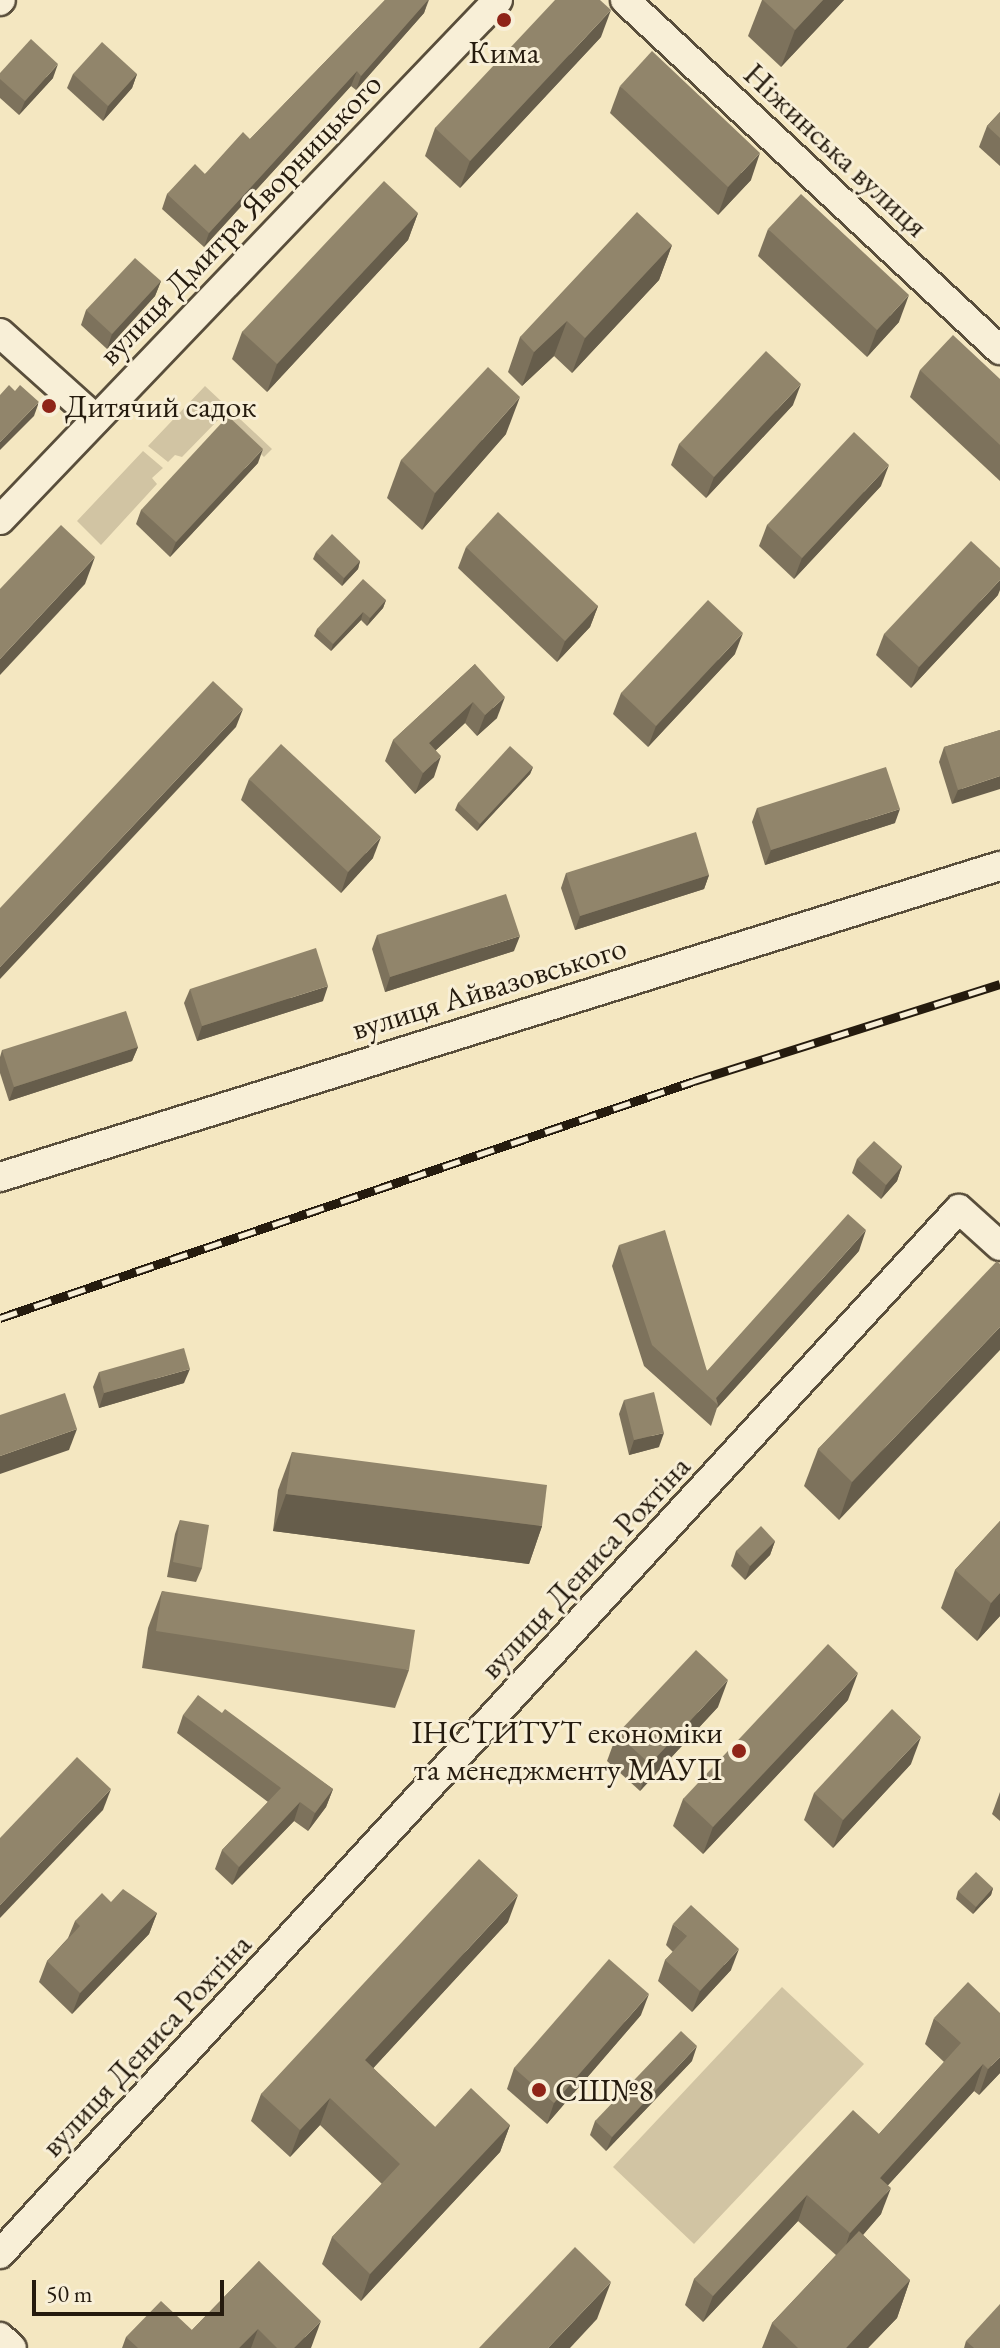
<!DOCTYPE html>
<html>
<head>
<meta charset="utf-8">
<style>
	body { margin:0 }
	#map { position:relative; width:1000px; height:2348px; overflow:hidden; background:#f4e7c1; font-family:"EB Garamond",serif }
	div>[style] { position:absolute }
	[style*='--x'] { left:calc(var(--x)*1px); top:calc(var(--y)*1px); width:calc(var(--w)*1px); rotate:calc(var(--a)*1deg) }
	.green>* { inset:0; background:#d1c4a3 }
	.roads { filter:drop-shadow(2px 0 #594e3b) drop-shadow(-2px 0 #594e3b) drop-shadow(0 2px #594e3b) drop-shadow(0 -2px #594e3b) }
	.minor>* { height:28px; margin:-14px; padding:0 14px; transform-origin:14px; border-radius:14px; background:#f8efd7 }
	.rail>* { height:9px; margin-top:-4.5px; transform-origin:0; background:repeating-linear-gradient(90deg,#f8efd7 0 18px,#251b0e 0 36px); box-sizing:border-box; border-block:2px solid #251b0e }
	.wall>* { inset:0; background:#7d725c }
	.shaded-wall>* { inset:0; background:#665d4b }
	.building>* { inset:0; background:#91856b }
	.dots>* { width:22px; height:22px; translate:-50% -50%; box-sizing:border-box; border:4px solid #f8efd7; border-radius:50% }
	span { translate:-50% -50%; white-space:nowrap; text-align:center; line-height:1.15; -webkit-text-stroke:6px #f8efd7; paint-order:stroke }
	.poi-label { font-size:32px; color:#251b0e }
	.left { translate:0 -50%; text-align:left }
	.right { translate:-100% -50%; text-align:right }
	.street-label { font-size:32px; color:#251b0e }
	.scale { position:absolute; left:32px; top:2280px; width:192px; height:36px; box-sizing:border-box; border:4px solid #251b0e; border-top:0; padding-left:10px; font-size:24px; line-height:28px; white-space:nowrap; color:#251b0e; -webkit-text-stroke:6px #f8efd7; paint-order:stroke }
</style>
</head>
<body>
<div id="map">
	<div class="green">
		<div style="clip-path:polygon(205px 386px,272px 449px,264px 457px,221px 417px,182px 457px,175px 455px,168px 462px,148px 446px)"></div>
		<div style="clip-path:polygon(143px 451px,163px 468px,152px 478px,157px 484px,101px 545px,77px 521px)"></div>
		<div style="clip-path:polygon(782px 1987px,864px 2064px,694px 2244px,613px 2167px)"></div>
	</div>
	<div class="roads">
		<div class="minor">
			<div style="--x:625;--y:0;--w:513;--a:43.03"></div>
			<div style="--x:0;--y:1;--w:1;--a:-45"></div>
			<div style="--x:0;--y:333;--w:129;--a:41.9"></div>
			<div style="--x:0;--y:520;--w:720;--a:-46.24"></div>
			<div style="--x:0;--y:1177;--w:1047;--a:-17.28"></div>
			<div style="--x:0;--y:2254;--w:1418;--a:-47.46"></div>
			<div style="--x:959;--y:1209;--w:55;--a:42.1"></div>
			<div style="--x:0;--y:2337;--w:16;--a:43"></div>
		</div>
	</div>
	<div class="rail">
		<div style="--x:0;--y:1318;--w:733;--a:-18.85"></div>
		<div style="--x:694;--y:1081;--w:321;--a:-17.6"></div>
	</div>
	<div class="wall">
		<div style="clip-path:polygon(385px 0,429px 0,424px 13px,356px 90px,351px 86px,204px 247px,162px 209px,167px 194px,205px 174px,250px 139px)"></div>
		<div style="clip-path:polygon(762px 0,844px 0,781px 67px,748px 36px)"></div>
		<div style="clip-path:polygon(601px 37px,460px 188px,425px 156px,435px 128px)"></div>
		<div style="clip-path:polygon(0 73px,53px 78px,19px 115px,0 98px)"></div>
		<div style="clip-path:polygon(73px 74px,137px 74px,132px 88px,103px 121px,67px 88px)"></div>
		<div style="clip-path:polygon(620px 86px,751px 180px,718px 215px,610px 113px)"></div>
		<div style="clip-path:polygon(1000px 112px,1000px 166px,979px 147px,987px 126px)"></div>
		<div style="clip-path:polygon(418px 213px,408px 240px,267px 392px,232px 359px,242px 332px)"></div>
		<div style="clip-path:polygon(768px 229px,899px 322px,867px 357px,758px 256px)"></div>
		<div style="clip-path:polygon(672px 245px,659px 280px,572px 373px,554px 356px,522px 386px,508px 372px,520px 337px)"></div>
		<div style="clip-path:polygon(161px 281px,155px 296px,107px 349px,81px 325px,86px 310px)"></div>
		<div style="clip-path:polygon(920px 370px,1000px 379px,1000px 481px,910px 397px)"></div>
		<div style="clip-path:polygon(793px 405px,706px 498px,671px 465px,679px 444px)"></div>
		<div style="clip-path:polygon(506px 434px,422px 530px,387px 498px,401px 460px)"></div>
		<div style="clip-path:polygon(258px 463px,170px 557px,136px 524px,141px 510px)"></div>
		<div style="clip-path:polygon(881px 486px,794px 579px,759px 546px,767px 525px)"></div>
		<div style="clip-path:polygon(466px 547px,598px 606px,590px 627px,557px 662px,458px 568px)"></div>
		<div style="clip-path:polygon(316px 552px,360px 561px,358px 569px,342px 586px,313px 559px)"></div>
		<div style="clip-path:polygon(998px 595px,911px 688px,876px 655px,884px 634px)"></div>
		<div style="clip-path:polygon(386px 600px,383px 608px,367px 626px,361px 620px,331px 651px,314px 636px,317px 629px)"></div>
		<div style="clip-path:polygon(735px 654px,648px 747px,613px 714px,621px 693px)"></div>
		<div style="clip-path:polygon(475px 664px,497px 718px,477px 736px,465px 723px,436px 750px,434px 777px,415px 794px,385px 761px,393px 740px)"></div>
		<div style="clip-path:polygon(1000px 730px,952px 804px,939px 762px,944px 747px)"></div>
		<div style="clip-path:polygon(533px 767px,530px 774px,477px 831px,455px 810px,458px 803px)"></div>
		<div style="clip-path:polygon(249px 779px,373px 858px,341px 893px,241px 800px)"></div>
		<div style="clip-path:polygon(757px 808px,895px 823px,765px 865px,752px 822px)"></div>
		<div style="clip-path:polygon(566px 873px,709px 875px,704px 889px,575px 930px,561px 888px)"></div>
		<div style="clip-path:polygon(377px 935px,514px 951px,385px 992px,372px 949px)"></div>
		<div style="clip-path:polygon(190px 989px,323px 1001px,197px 1041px,184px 1003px)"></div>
		<div style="clip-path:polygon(138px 1047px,132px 1061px,9px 1101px,0 1073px,0 1057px,2px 1050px)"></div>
		<div style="clip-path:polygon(857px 1159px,902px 1166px,897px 1181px,881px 1199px,852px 1173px)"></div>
		<div style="clip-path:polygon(619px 1245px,707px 1371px,859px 1251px,717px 1408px,711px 1426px,644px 1366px,612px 1266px)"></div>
		<div style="clip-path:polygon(1000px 1264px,839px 1520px,804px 1486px,818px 1449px)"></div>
		<div style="clip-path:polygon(99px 1372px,184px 1383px,99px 1408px,93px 1387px)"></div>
		<div style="clip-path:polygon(624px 1400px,659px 1447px,629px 1455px,619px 1414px)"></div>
		<div style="clip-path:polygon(292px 1452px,542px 1526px,529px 1564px,273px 1531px,278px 1490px)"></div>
		<div style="clip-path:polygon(180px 1520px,202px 1568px,196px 1582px,167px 1577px,175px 1534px)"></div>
		<div style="clip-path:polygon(1000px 1521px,1000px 1616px,977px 1641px,941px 1608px,955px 1570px)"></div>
		<div style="clip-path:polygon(775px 1541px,770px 1555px,745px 1580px,731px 1566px,736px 1551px)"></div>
		<div style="clip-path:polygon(162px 1591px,409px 1670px,395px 1708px,142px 1668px,148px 1628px)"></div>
		<div style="clip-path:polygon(848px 1700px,703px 1854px,673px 1826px,683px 1799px)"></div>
		<div style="clip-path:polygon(718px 1707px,640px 1791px,607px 1761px,617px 1734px)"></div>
		<div style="clip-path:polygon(222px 1713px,333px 1789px,326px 1807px,308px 1831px,294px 1821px,232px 1885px,215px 1869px,222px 1850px,268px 1802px,177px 1733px,183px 1715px)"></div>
		<div style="clip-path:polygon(911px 1764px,833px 1848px,804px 1820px,814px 1793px)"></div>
		<div style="clip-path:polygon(1000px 1792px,1000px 1821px,992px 1814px)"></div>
		<div style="clip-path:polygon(993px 1888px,991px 1895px,973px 1914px,956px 1899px,958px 1891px)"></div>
		<div style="clip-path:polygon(111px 1902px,157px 1913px,149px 1934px,72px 2014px,39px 1982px,47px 1961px,68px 1938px,75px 1921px)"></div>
		<div style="clip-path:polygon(508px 1922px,373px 2068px,435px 2127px,510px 2125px,500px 2152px,361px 2301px,322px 2264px,332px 2237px,382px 2184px,320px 2125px,290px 2157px,251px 2121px,261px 2094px)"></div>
		<div style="clip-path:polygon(673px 1924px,731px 1970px,692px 2012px,658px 1981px,665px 1960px,673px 1952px,666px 1945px)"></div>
		<div style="clip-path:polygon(641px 2015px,547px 2124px,507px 2089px,514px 2068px)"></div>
		<div style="clip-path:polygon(934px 2018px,1000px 2073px,979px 2095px,974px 2091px,888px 2185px,881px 2214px,863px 2235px,910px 2280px,897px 2318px,868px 2348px,762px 2348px,772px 2323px,836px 2255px,798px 2221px,703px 2322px,685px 2305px,694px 2279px,879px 2134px,944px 2062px,925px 2044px)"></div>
		<div style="clip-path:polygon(692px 2061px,606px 2151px,590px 2135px,595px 2121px)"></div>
		<div style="clip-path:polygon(259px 2261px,311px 2348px,122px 2348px,126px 2337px,192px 2330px)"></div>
		<div style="clip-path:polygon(966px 2341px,1000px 2348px,964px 2348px)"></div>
	</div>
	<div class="shaded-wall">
		<div style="clip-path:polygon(428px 0,424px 13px,356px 90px,361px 76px)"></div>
		<div style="clip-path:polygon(823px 0,844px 0,781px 67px,795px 30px)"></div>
		<div style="clip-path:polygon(611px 10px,601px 37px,460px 188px,470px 161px)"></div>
		<div style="clip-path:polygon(58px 64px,53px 78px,19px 115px,25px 101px)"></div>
		<div style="clip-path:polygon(357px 71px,351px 86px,204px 247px,209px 233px)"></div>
		<div style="clip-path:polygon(137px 74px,132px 88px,103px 121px,108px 106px)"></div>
		<div style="clip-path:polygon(760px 153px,751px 180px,718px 215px,728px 187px)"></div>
		<div style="clip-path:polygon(418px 213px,408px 240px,267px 392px,277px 364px)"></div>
		<div style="clip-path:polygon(672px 245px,659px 280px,572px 373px,585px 338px)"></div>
		<div style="clip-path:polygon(161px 281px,155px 296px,107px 349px,112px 334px)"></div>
		<div style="clip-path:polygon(909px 295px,899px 322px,867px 357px,877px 330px)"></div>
		<div style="clip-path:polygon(567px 321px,554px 356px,522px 386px,534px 352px)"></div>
		<div style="clip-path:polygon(801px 384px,793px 405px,706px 498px,714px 477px)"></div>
		<div style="clip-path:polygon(520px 397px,506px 434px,422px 530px,435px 493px)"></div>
		<div style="clip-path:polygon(39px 402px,34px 416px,0 450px,0 442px)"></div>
		<div style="clip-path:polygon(263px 449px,258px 463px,170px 557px,176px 542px)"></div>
		<div style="clip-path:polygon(889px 465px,881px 486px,794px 579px,802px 558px)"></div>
		<div style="clip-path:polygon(95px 557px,85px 584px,0 675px,0 659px)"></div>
		<div style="clip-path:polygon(360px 561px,358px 569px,342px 586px,344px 578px)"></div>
		<div style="clip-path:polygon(1000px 580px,1000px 590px,998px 595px,911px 688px,919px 667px)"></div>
		<div style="clip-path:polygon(386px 600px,383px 608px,367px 626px,370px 618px)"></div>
		<div style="clip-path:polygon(598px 606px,590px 627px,557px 662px,565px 641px)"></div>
		<div style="clip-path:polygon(363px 612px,361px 620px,331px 651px,333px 644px)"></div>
		<div style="clip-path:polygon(743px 633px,735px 654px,648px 747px,656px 726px)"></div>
		<div style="clip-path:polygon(505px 697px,497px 718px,477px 736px,485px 715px)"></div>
		<div style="clip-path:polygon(473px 702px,465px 723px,421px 764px,429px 743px)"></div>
		<div style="clip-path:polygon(243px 709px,236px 727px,0 979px,0 967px)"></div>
		<div style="clip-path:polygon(441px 756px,434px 777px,415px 794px,423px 773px)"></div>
		<div style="clip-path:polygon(533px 767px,530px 774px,477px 831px,480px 824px)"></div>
		<div style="clip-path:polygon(1000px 776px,1000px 789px,952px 804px,958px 790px)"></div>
		<div style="clip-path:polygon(900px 809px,895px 823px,765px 865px,771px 850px)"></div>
		<div style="clip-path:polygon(381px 837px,373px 858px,341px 893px,348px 872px)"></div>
		<div style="clip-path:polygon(709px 875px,704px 889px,575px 930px,580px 916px)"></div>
		<div style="clip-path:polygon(520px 936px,514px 951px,385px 992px,390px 977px)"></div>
		<div style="clip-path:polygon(328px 986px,323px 1001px,197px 1041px,202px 1026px)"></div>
		<div style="clip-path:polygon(138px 1047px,132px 1061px,9px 1101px,14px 1087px)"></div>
		<div style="clip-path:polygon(902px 1166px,897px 1181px,881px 1199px,886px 1185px)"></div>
		<div style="clip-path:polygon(866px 1230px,859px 1251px,717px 1408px,718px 1405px,716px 1398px)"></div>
		<div style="clip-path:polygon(1000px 1327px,1000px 1350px,839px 1520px,852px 1482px)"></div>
		<div style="clip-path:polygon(190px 1369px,184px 1383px,99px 1408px,104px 1393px)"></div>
		<div style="clip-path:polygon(77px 1429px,69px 1450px,0 1474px,0 1456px)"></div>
		<div style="clip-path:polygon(664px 1433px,659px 1447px,629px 1455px,634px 1440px)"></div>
		<div style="clip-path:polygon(286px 1494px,542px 1526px,529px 1564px,273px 1531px)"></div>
		<div style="clip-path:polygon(775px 1541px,770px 1555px,745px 1580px,750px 1566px)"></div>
		<div style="clip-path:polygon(1000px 1593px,1000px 1616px,977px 1641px,991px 1603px)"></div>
		<div style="clip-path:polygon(858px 1673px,848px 1700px,703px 1854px,713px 1827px)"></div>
		<div style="clip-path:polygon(728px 1680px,718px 1707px,640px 1791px,650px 1764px)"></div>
		<div style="clip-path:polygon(921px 1737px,911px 1764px,833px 1848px,843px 1820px)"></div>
		<div style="clip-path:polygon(111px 1789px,103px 1810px,0 1918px,0 1905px)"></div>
		<div style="clip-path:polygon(333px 1789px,326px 1807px,308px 1831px,315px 1813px)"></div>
		<div style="clip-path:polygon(300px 1802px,294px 1821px,232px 1885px,239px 1867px)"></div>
		<div style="clip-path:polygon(993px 1888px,991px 1895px,973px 1914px,976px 1907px)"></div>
		<div style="clip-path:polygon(518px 1895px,508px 1922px,355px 2088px,365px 2060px)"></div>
		<div style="clip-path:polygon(157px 1913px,149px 1934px,72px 2014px,80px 1993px)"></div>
		<div style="clip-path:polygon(739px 1949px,731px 1970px,692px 2012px,700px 1991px)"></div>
		<div style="clip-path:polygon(649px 1994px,641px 2015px,547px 2124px,554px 2103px)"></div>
		<div style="clip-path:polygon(697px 2046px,692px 2061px,606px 2151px,612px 2137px)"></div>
		<div style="clip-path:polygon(1000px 2057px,1000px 2073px,979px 2095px,988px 2069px)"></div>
		<div style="clip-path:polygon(983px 2064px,974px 2091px,870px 2205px,880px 2178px)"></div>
		<div style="clip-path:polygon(330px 2098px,320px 2125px,290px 2157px,300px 2130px)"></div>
		<div style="clip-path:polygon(510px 2125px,500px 2152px,361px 2301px,370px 2274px)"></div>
		<div style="clip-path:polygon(891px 2188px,881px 2214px,841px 2260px,850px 2233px)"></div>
		<div style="clip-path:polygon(807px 2195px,798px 2221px,703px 2322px,713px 2296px)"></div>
		<div style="clip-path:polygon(910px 2280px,897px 2318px,868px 2348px,846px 2348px)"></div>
		<div style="clip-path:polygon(611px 2282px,597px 2319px,570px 2348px,548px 2348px)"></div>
		<div style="clip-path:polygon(321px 2321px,311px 2348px,294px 2348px)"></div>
		<div style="clip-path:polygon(258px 2329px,251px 2348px,239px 2348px)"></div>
	</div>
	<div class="building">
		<div style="clip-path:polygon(385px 0,428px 0,361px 76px,357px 71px,209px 233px,167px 194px,195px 164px,205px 174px,243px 132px,250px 139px)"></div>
		<div style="clip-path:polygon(555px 0,600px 0,611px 10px,470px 161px,435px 128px)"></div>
		<div style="clip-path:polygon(763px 0,823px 0,795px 30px)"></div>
		<div style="clip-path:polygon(31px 39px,58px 64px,25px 101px,0 79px,0 73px)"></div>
		<div style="clip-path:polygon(102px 42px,137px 74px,108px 106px,73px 74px)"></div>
		<div style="clip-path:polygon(652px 51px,760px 153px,728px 187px,620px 86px)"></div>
		<div style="clip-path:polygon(1000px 112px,1000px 138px,987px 126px)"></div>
		<div style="clip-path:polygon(384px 181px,418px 213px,277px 364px,242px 332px)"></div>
		<div style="clip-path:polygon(801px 194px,909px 295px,877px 330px,768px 229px)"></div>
		<div style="clip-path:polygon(637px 212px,672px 245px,585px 338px,567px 321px,534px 352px,520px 337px)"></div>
		<div style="clip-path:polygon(135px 258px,161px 281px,112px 334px,86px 310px)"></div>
		<div style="clip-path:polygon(953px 335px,1000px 379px,1000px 445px,920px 370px)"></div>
		<div style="clip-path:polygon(766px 351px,801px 384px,714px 477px,679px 444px)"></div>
		<div style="clip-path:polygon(488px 367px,520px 397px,435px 493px,401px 460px)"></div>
		<div style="clip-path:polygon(9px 385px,15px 391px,20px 385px,39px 402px,0 442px,0 395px)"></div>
		<div style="clip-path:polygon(228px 416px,263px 449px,176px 542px,141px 510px)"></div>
		<div style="clip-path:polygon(854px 432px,889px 465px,802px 558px,767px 525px)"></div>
		<div style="clip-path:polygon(498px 512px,598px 606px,565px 641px,466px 547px)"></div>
		<div style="clip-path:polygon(61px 525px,95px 557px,0 659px,0 589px)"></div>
		<div style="clip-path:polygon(332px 534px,360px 561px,344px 578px,316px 552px)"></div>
		<div style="clip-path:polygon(971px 541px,1000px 568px,1000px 580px,919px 667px,884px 634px)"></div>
		<div style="clip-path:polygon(363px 579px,386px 600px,370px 618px,363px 612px,333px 644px,317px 629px)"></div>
		<div style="clip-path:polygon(708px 600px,743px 633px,656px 726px,621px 693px)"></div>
		<div style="clip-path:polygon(475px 664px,505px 697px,485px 715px,473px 702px,429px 743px,441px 756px,423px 773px,393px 740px)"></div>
		<div style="clip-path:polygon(213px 681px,243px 709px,0 967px,0 908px)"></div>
		<div style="clip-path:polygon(1000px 730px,1000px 776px,958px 790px,944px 747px)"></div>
		<div style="clip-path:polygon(281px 744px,381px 837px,348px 872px,249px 779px)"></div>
		<div style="clip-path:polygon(510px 746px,533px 767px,480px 824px,458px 803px)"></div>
		<div style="clip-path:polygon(886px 767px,900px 809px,771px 850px,757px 808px)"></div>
		<div style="clip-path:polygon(696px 832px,709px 875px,580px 916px,566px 873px)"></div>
		<div style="clip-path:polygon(506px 894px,520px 936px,390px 977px,377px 935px)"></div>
		<div style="clip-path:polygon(316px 948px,328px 986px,202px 1026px,190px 989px)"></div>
		<div style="clip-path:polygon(126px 1011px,138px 1047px,14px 1087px,2px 1050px)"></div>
		<div style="clip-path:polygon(874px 1141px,902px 1166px,886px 1185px,857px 1159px)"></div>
		<div style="clip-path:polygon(848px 1214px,866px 1230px,716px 1398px,718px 1405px,652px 1345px,619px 1245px,665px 1230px,707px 1371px)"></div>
		<div style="clip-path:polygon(997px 1261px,1000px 1264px,1000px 1327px,852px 1482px,818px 1449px)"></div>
		<div style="clip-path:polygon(184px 1348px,190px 1369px,104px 1393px,99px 1372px)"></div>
		<div style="clip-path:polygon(654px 1392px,664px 1433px,634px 1440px,624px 1400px)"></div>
		<div style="clip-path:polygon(65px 1393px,77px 1429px,0 1456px,0 1415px)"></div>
		<div style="clip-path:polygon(292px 1452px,547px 1485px,542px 1526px,286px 1494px)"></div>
		<div style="clip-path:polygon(180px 1520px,209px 1525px,202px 1568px,173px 1562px)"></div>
		<div style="clip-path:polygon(1000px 1521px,1000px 1593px,991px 1603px,955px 1570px)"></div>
		<div style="clip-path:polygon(761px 1526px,775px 1541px,750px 1566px,736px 1551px)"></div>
		<div style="clip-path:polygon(162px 1591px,415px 1630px,409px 1670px,156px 1631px)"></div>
		<div style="clip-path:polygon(828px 1644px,858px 1673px,713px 1827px,683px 1799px)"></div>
		<div style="clip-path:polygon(696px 1650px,728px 1680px,650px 1764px,617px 1734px)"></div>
		<div style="clip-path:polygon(198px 1695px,222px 1713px,225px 1709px,333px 1789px,315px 1813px,300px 1802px,239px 1867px,222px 1850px,281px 1788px,183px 1715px)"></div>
		<div style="clip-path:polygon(892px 1709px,921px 1737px,843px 1820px,814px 1793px)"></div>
		<div style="clip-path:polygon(77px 1757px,111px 1789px,0 1905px,0 1838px)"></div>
		<div style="clip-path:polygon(479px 1859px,518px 1895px,365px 2060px,435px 2127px,471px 2088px,510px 2125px,370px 2274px,332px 2237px,400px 2164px,330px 2098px,300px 2130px,261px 2094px)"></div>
		<div style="clip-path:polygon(976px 1872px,993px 1888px,976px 1907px,958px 1891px)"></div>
		<div style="clip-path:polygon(123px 1889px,157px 1913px,80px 1993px,47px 1961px,80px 1926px,75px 1921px,102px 1893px,111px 1902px)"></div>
		<div style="clip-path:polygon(691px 1905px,739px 1949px,700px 1991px,665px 1960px,687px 1936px,673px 1924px)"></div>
		<div style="clip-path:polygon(609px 1959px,649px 1994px,554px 2103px,514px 2068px)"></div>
		<div style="clip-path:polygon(968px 1982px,1000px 2013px,1000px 2057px,988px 2069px,983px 2064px,880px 2178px,891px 2188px,850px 2233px,807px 2195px,713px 2296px,694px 2279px,853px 2110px,879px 2134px,961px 2043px,934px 2018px)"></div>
		<div style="clip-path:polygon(681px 2031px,697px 2046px,612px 2137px,595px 2121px)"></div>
		<div style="clip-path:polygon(859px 2231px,910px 2280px,846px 2348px,798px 2348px,772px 2323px)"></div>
		<div style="clip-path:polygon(575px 2247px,611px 2282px,548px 2348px,479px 2348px)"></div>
		<div style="clip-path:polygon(259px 2261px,321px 2321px,294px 2348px,277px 2348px,258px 2329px,239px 2348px,138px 2348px,126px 2337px,161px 2301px,192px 2330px)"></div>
		<div style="clip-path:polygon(1000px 2304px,1000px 2348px,974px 2348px,966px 2341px)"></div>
	</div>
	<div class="dots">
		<div style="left:504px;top:20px;background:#8f2418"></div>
		<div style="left:49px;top:406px;background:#8f2418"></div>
		<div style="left:739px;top:1751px;background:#8f2418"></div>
		<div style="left:539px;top:2090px;background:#8f2418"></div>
	</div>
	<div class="poi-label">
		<span style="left:504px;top:52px">Кима</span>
		<span class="left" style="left:65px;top:406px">Дитячий садок</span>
		<span class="right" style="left:723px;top:1751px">ІНСТИТУТ економіки<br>та менеджменту МАУП</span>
		<span class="left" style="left:555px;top:2090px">СШ№8</span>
	</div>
	<div class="street-label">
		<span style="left:836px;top:150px;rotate:43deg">Ніжинська вулиця</span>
		<span style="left:240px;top:219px;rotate:-46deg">вулиця Дмитра Яворницького</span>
		<span style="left:489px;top:988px;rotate:-17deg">вулиця Айвазовського</span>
		<span style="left:585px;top:1567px;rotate:-47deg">вулиця Дениса Рохтіна</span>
		<span style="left:146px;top:2045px;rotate:-47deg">вулиця Дениса Рохтіна</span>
	</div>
	<div class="scale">50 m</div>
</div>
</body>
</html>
